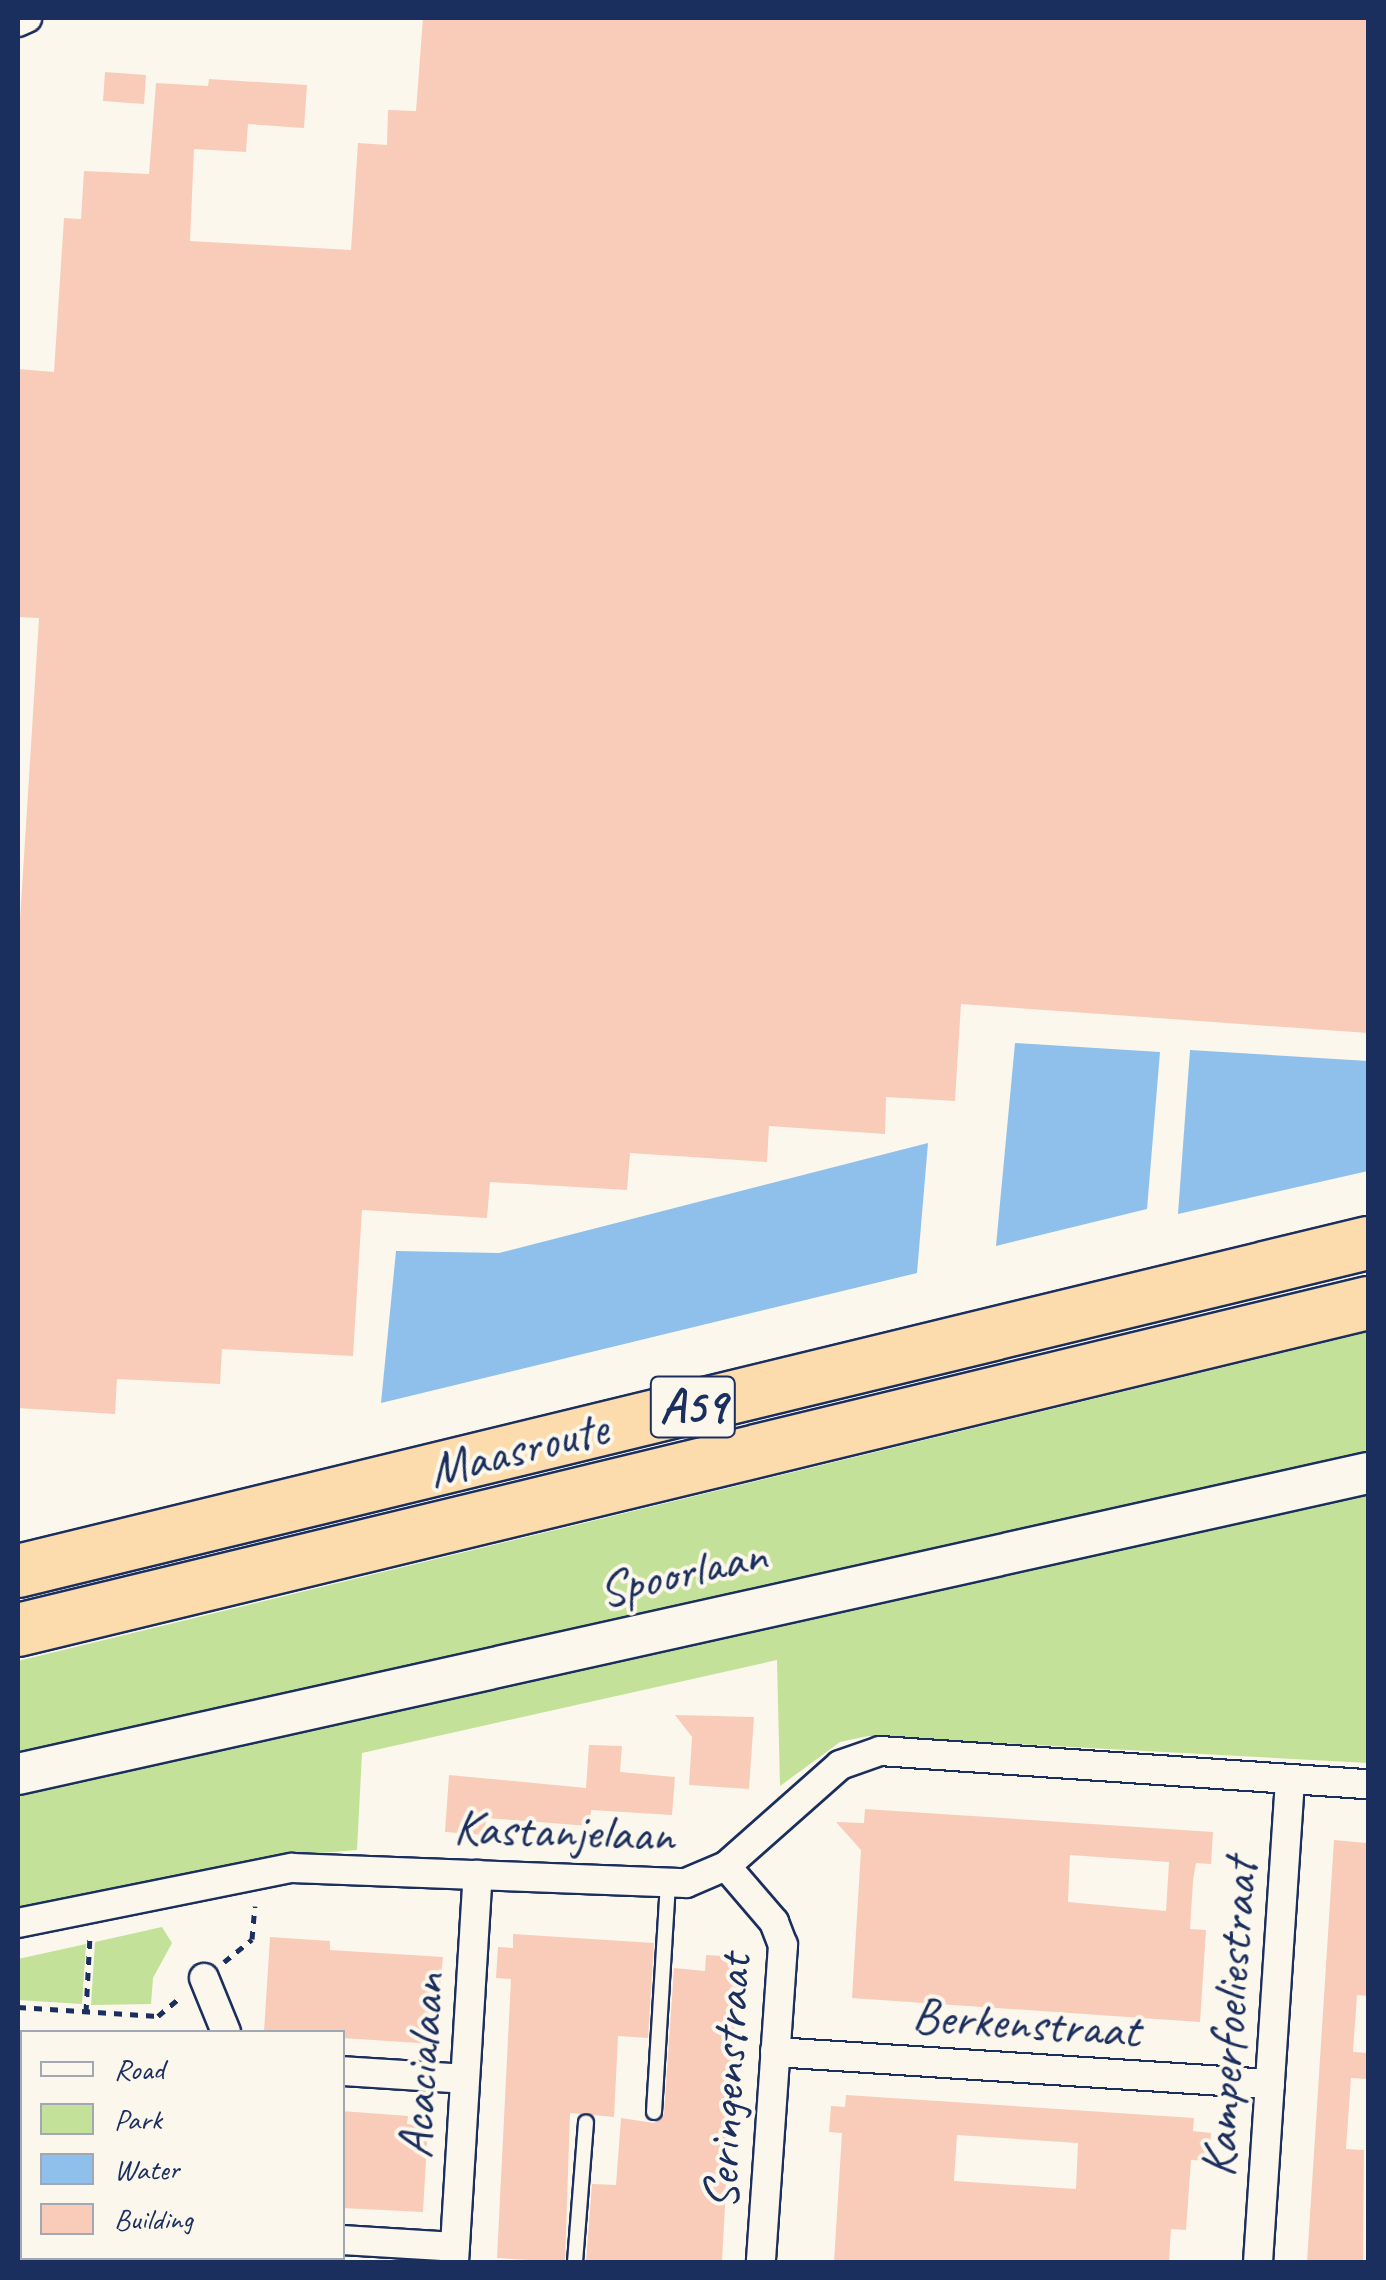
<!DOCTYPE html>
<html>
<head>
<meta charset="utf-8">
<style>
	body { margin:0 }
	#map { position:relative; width:1386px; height:2280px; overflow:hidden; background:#fbf7ec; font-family:Caveat,sans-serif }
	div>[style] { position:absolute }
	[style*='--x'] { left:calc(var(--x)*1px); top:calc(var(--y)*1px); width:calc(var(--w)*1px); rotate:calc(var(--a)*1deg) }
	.green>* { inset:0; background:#c3e198 }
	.water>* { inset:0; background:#8fc0eb }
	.building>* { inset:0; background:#f8ccb9 }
	.path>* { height:5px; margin-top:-2.5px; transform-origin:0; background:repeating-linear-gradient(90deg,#1b2f5e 0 8px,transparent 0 16px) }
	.roads { filter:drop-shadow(2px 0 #1b2f5e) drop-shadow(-2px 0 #1b2f5e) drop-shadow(0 2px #1b2f5e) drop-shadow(0 -2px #1b2f5e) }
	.service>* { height:14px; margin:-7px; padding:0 7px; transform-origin:7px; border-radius:7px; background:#fbf7ec }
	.minor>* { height:28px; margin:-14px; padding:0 14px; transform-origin:14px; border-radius:14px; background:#fbf7ec }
	.secondary>* { height:40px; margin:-20px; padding:0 20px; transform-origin:20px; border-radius:20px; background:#fbf7ec }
	.motorway>* { height:52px; margin:-26px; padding:0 26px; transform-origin:26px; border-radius:26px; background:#fcdcac }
	span { translate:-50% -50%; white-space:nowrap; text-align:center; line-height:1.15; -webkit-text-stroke:8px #fbf7ec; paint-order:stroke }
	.shield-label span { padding:2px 8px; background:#fbf7ec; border:2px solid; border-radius:8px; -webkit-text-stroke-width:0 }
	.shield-label { font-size:48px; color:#1b2f5e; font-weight:700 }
	.street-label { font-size:50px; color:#1b2f5e }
	.frame { position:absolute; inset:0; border:20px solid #1b2f5e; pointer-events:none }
	.legend { position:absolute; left:20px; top:2030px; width:325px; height:230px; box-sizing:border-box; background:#fbf7ec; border:2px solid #a1a7b3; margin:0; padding:12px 18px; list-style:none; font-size:30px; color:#1b2f5e }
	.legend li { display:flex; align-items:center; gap:20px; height:50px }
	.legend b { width:50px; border:2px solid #a1a7b3 }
</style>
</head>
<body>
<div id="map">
	<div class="green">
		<div style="clip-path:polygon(1368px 1332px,1368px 1453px,18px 1756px,18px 1661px)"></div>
		<div style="clip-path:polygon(1368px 1488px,1368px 1763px,868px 1736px,840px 1742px,780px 1786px,777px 1660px,362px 1753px,357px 1850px,259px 1858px,18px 1911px,18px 1789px)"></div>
		<div style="clip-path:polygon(162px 1927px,172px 1943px,153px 1978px,151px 2004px,91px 2005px,95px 1942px)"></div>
		<div style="clip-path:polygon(86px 1944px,82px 2004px,18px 2000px,18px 1959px)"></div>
	</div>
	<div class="water">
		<div style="clip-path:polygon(1015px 1043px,1160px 1052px,1147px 1209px,996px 1246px)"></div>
		<div style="clip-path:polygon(1190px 1050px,1368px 1061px,1368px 1171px,1178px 1214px)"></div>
		<div style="clip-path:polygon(928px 1143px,917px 1273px,381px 1403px,396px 1251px,499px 1253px)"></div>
	</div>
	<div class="building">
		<div style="clip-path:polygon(423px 18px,1368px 18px,1368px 1033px,961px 1004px,955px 1101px,886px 1097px,885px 1134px,769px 1126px,767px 1162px,630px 1153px,627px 1190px,490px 1182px,487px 1218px,362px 1210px,353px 1356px,222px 1349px,220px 1384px,117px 1379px,115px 1414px,18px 1408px,18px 952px,39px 618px,18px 617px,18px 369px,54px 372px,64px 218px,81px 219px,84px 171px,149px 174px,156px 83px,208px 86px,209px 79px,307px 85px,304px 128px,248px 124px,246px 152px,194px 149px,190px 241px,351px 250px,358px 143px,387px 145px,388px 110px,416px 111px)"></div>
		<div style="clip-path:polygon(105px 72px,146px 75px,144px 104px,103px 101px)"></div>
		<div style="clip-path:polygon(675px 1715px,754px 1717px,749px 1789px,689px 1785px,692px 1737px)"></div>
		<div style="clip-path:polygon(589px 1745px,622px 1746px,620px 1772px,675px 1777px,672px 1815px,591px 1810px,590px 1826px,486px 1818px,485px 1835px,445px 1832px,449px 1775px,586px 1788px)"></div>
		<div style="clip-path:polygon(evenodd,865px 1809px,1213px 1832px,1211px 1864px,1196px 1863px,1193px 1881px,1190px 1929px,1206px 1930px,1200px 2022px,852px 1998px,861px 1850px,836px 1822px,864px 1823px,865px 1809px,1070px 1855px,1169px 1862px,1166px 1911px,1068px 1902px,1070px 1855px)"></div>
		<div style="clip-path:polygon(1334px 1840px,1366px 1843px,1368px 1874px,1368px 1996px,1357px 1995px,1353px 2052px,1368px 2053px,1367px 2079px,1351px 2078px,1346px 2149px,1364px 2150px,1363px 2262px,1307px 2262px)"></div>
		<div style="clip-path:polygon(513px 1934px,654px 1943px,648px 2038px,618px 2036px,614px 2117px,570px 2113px,565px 2262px,497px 2258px,511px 1979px,496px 1978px,498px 1947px,513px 1948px)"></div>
		<div style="clip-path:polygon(270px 1937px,330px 1941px,330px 1950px,443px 1957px,434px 2044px,342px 2038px,342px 2032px,264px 2032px)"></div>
		<div style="clip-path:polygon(706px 1955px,738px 1957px,722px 2262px,586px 2262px,592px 2184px,616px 2185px,621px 2118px,654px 2123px,664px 2114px,674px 1968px,705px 1971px)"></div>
		<div style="clip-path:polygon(evenodd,846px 2095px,1194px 2118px,1193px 2131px,1211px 2133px,1209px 2161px,1191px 2160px,1186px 2230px,1171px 2229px,1169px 2262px,834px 2262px,842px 2133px,829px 2132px,831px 2106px,845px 2107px,846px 2095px,957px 2135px,1078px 2143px,1076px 2189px,954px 2181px,957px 2135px)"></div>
		<div style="clip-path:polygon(342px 2111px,408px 2116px,407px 2124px,428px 2126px,423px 2212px,342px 2208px)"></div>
	</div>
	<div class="path">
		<div style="--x:224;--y:1962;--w:36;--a:-39"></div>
		<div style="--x:252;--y:1939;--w:33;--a:-85"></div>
		<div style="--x:18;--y:2007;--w:140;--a:3.7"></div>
		<div style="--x:158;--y:2016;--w:30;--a:-40"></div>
		<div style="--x:86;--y:2012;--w:77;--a:-87"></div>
	</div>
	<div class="roads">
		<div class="service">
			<div style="--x:654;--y:2112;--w:226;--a:-86.5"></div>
			<div style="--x:575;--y:2262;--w:140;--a:-85.5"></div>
		</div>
		<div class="minor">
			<div style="--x:18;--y:22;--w:10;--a:-24"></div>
			<div style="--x:726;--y:1866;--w:74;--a:49.4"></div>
			<div style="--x:774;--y:1922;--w:25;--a:69"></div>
			<div style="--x:783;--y:1945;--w:318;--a:94"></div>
			<div style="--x:18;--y:1923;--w:279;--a:-11.4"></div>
			<div style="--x:292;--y:1868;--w:394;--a:2.2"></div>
			<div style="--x:686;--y:1883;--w:43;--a:-23"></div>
			<div style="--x:726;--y:1866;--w:152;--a:-41.5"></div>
			<div style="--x:840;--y:1765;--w:42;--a:-19.3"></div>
			<div style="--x:880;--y:1751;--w:489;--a:3.9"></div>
			<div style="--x:204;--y:1978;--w:58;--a:67.8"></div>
			<div style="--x:775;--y:2052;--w:496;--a:3.7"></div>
			<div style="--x:342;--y:2071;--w:123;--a:3.7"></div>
			<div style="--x:342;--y:2240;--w:113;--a:3.5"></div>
			<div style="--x:217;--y:2262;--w:4;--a:-90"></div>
			<div style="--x:454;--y:2262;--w:388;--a:-86.5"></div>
			<div style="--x:1258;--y:2262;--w:484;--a:-86.2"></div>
		</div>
		<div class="secondary">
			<div style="--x:18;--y:1774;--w:1383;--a:-12.57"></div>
		</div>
		<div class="motorway">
			<div style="--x:18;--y:1571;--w:1389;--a:-13.66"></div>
			<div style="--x:18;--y:1630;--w:1389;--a:-13.62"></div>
		</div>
	</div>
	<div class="shield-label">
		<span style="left:693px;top:1407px">A59</span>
	</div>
	<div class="street-label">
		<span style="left:518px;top:1449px;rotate:-14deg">Maasroute</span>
		<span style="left:682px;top:1572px;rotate:-13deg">Spoorlaan</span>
		<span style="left:564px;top:1831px;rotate:2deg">Kastanjelaan</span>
		<span style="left:1229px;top:2018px;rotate:-86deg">Kamperfoeliestraat</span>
		<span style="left:1026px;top:2023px;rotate:4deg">Berkenstraat</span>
		<span style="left:421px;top:2066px;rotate:-86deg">Acacialaan</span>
		<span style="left:727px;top:2082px;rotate:-87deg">Seringenstraat</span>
	</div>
	<div class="frame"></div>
	<ul class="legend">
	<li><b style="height:12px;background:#fbf7ec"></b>Road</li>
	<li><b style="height:28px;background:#c3e198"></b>Park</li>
	<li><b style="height:28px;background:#8fc0eb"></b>Water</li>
	<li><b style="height:28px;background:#f8ccb9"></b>Building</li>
	</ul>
</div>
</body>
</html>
